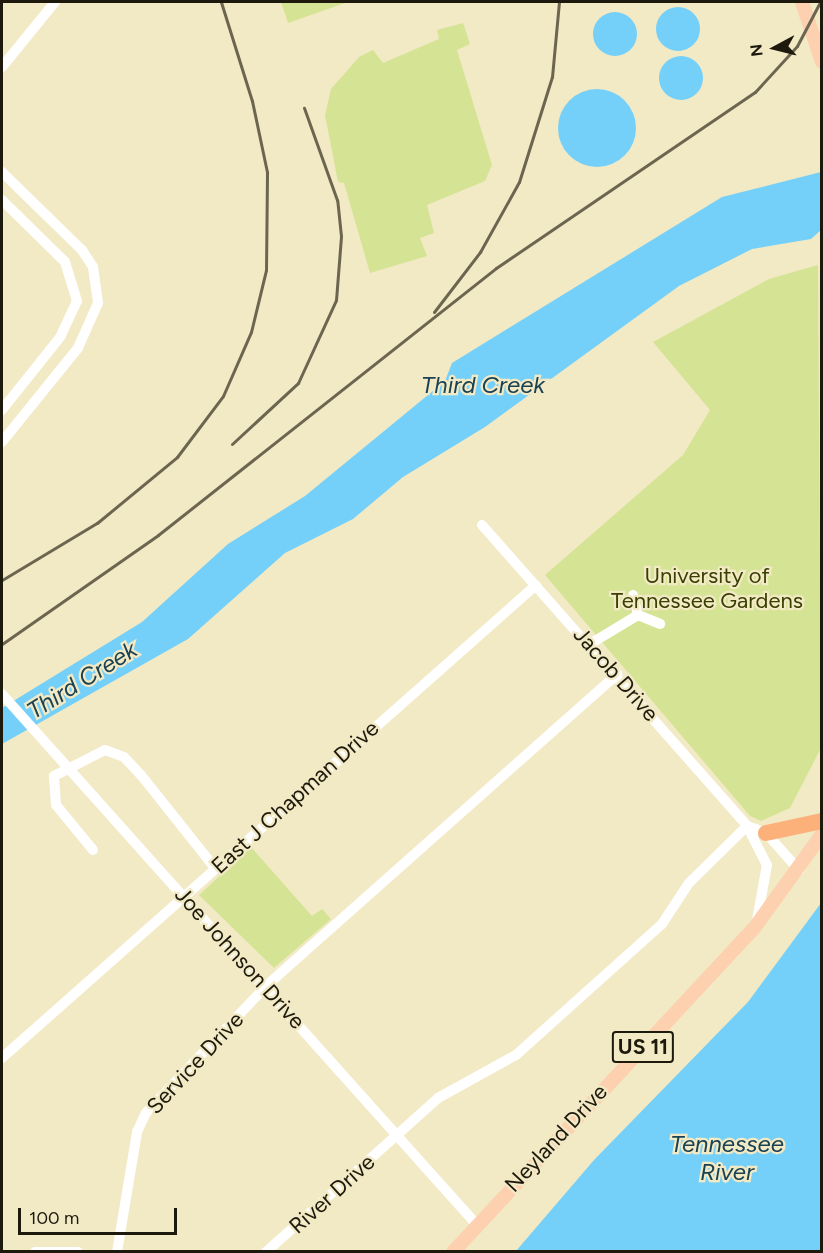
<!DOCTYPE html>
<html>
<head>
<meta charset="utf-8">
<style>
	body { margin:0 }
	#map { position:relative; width:823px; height:1253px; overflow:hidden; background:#f2e9c5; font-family:Figtree,sans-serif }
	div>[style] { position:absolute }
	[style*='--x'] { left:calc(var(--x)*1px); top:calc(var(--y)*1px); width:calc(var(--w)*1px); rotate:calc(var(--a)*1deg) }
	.green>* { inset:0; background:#d5e494 }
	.water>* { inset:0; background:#75d0f9 }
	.round { border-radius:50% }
	.minor>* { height:10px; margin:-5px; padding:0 5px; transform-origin:5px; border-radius:5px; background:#fff }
	.major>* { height:14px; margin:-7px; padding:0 7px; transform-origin:7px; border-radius:7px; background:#fdd0b0 }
	.highway>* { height:16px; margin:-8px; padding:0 8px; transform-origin:8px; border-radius:8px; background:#fcb17b }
	.rail>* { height:3px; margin:-1.5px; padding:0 1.5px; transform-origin:1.5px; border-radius:1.5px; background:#6c6651 }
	span { translate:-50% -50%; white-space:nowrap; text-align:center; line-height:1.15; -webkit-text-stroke:4.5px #f2e9c5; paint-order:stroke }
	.shield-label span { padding:2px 4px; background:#f2e9c5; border:2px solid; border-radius:4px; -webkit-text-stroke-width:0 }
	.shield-label { font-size:21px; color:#1d190c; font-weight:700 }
	.park-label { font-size:22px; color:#383f00 }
	.street-label { font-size:22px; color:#1d190c }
	.water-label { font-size:24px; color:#1a4253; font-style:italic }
	.frame { position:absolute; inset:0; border:3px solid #1d190c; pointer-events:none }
	.north { position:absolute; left:745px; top:18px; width:60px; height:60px; -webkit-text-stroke:4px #f2e9c5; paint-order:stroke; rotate:263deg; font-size:16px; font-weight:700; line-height:24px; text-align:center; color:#1d190c }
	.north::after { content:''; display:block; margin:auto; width:21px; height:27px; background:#1d190c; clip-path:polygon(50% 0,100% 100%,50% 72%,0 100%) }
	.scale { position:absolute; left:18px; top:1208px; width:159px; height:27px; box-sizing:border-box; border:3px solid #1d190c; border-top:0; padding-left:8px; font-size:18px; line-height:21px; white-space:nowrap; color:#1d190c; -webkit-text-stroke:4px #f2e9c5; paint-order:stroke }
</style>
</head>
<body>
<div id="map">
	<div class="green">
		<div style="clip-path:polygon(281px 2px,348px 2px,288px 23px)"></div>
		<div style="clip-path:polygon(463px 23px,470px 44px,457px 50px,492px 165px,485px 181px,427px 205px,434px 233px,420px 238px,427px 256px,370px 273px,344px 183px,338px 182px,325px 115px,331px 89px,359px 57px,373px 50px,383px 63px,439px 39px,437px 30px)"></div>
		<div style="clip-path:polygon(818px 265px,821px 748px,790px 808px,761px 821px,750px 816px,545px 575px,683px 455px,710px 410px,653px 342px,769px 279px)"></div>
		<div style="clip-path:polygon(251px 847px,312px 916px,322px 909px,331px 919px,274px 968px,199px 895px)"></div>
	</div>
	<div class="water">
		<div class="round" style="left:656px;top:7px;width:44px;height:44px"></div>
		<div class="round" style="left:593px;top:12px;width:44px;height:44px"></div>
		<div class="round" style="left:659px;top:56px;width:44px;height:44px"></div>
		<div class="round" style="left:558px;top:89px;width:78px;height:78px"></div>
		<div style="clip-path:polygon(821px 172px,821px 230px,811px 239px,752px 249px,679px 286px,485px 427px,403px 477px,353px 519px,285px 553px,188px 639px,2px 744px,2px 708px,142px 622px,228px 544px,305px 496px,445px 381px,452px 363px,722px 197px)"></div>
		<div style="clip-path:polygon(821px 903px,821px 1251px,516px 1251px,594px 1160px,748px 1002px)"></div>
	</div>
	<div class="minor">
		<div style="--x:2;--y:67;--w:84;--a:-50.8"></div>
		<div style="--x:2;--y:172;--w:112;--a:44.3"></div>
		<div style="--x:82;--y:250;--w:20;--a:57"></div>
		<div style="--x:93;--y:267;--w:36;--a:82"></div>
		<div style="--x:98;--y:303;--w:49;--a:114"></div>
		<div style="--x:78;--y:348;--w:121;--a:129"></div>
		<div style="--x:2;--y:200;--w:88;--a:44.5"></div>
		<div style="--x:65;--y:262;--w:41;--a:72.9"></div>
		<div style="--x:77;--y:301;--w:38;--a:115"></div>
		<div style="--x:61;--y:336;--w:95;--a:128.6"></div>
		<div style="--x:482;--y:525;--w:401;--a:48.6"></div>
		<div style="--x:747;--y:826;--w:44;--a:62.9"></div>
		<div style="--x:767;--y:865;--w:56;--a:100.3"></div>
		<div style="--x:633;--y:595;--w:21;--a:76"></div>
		<div style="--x:595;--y:641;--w:50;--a:-31.2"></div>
		<div style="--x:638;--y:615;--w:24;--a:22"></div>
		<div style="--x:2;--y:694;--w:711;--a:48.19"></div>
		<div style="--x:747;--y:826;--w:20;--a:20"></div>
		<div style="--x:766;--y:833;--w:50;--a:48.3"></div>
		<div style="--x:93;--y:850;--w:58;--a:-129.4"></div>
		<div style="--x:56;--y:805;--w:29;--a:-94"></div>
		<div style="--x:54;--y:776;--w:57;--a:-27"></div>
		<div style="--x:105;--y:750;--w:20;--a:20"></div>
		<div style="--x:124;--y:757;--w:25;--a:47"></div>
		<div style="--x:141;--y:775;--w:119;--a:51.5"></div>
		<div style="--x:2;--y:1058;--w:713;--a:-41.53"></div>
		<div style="--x:35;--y:1252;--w:43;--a:0"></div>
		<div style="--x:117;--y:1252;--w:122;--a:-80.5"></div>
		<div style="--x:137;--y:1132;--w:21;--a:-65"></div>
		<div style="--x:146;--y:1113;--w:175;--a:-46.6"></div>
		<div style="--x:266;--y:986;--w:470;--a:-41.6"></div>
		<div style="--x:266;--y:1252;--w:231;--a:-41.8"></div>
		<div style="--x:438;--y:1098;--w:89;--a:-28.9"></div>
		<div style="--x:516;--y:1055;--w:196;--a:-41.9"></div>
		<div style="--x:662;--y:924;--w:49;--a:-56.6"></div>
		<div style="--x:689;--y:883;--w:81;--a:-44.5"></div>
	</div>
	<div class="major">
		<div style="--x:802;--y:2;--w:63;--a:71.6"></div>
		<div style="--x:453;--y:1252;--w:444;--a:-47.1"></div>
		<div style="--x:755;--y:927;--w:115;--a:-54.2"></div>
	</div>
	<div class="highway">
		<div style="--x:766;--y:833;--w:57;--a:-12.1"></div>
	</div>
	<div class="rail">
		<div style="--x:434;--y:312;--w:76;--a:-52.5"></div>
		<div style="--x:480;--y:252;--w:80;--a:-60.9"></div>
		<div style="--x:519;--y:182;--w:110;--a:-72.6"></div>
		<div style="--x:552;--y:77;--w:75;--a:-84.7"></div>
		<div style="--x:232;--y:444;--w:90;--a:-42.7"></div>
		<div style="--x:298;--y:383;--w:91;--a:-65.4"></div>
		<div style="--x:336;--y:300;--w:64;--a:-85.5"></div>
		<div style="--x:341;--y:236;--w:36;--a:-96"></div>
		<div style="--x:337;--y:200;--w:98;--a:-109.7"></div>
		<div style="--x:2;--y:580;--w:111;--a:-31"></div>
		<div style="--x:97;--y:523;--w:104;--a:-39.5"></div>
		<div style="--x:177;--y:457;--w:76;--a:-53"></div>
		<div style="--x:223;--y:396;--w:70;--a:-66.4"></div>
		<div style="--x:251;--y:332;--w:64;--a:-76.4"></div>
		<div style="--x:266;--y:270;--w:98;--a:-89.4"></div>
		<div style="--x:267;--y:172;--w:73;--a:-101.9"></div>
		<div style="--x:252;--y:101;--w:104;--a:-107.4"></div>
		<div style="--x:2;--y:644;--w:190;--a:-34.9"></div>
		<div style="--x:158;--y:535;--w:431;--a:-38.3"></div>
		<div style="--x:496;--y:268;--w:313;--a:-34.2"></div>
		<div style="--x:755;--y:92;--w:62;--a:-47.6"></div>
		<div style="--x:797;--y:46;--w:50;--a:-62.4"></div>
	</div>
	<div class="shield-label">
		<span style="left:643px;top:1047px">US 11</span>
	</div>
	<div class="park-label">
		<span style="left:707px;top:588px">University of<br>Tennessee Gardens</span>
	</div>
	<div class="street-label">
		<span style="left:616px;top:674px;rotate:49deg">Jacob Drive</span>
		<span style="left:295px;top:797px;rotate:-42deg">East J Chapman Drive</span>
		<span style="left:240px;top:958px;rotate:48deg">Joe Johnson Drive</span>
		<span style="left:195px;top:1063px;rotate:-47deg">Service Drive</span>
		<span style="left:556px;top:1138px;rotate:-47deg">Neyland Drive</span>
		<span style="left:332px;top:1194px;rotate:-42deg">River Drive</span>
	</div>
	<div class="water-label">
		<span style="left:483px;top:385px">Third Creek</span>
		<span style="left:82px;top:680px;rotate:-32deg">Third Creek</span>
		<span style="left:727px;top:1158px">Tennessee<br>River</span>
	</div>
	<div class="frame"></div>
	<div class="north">N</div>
	<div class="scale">100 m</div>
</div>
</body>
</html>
